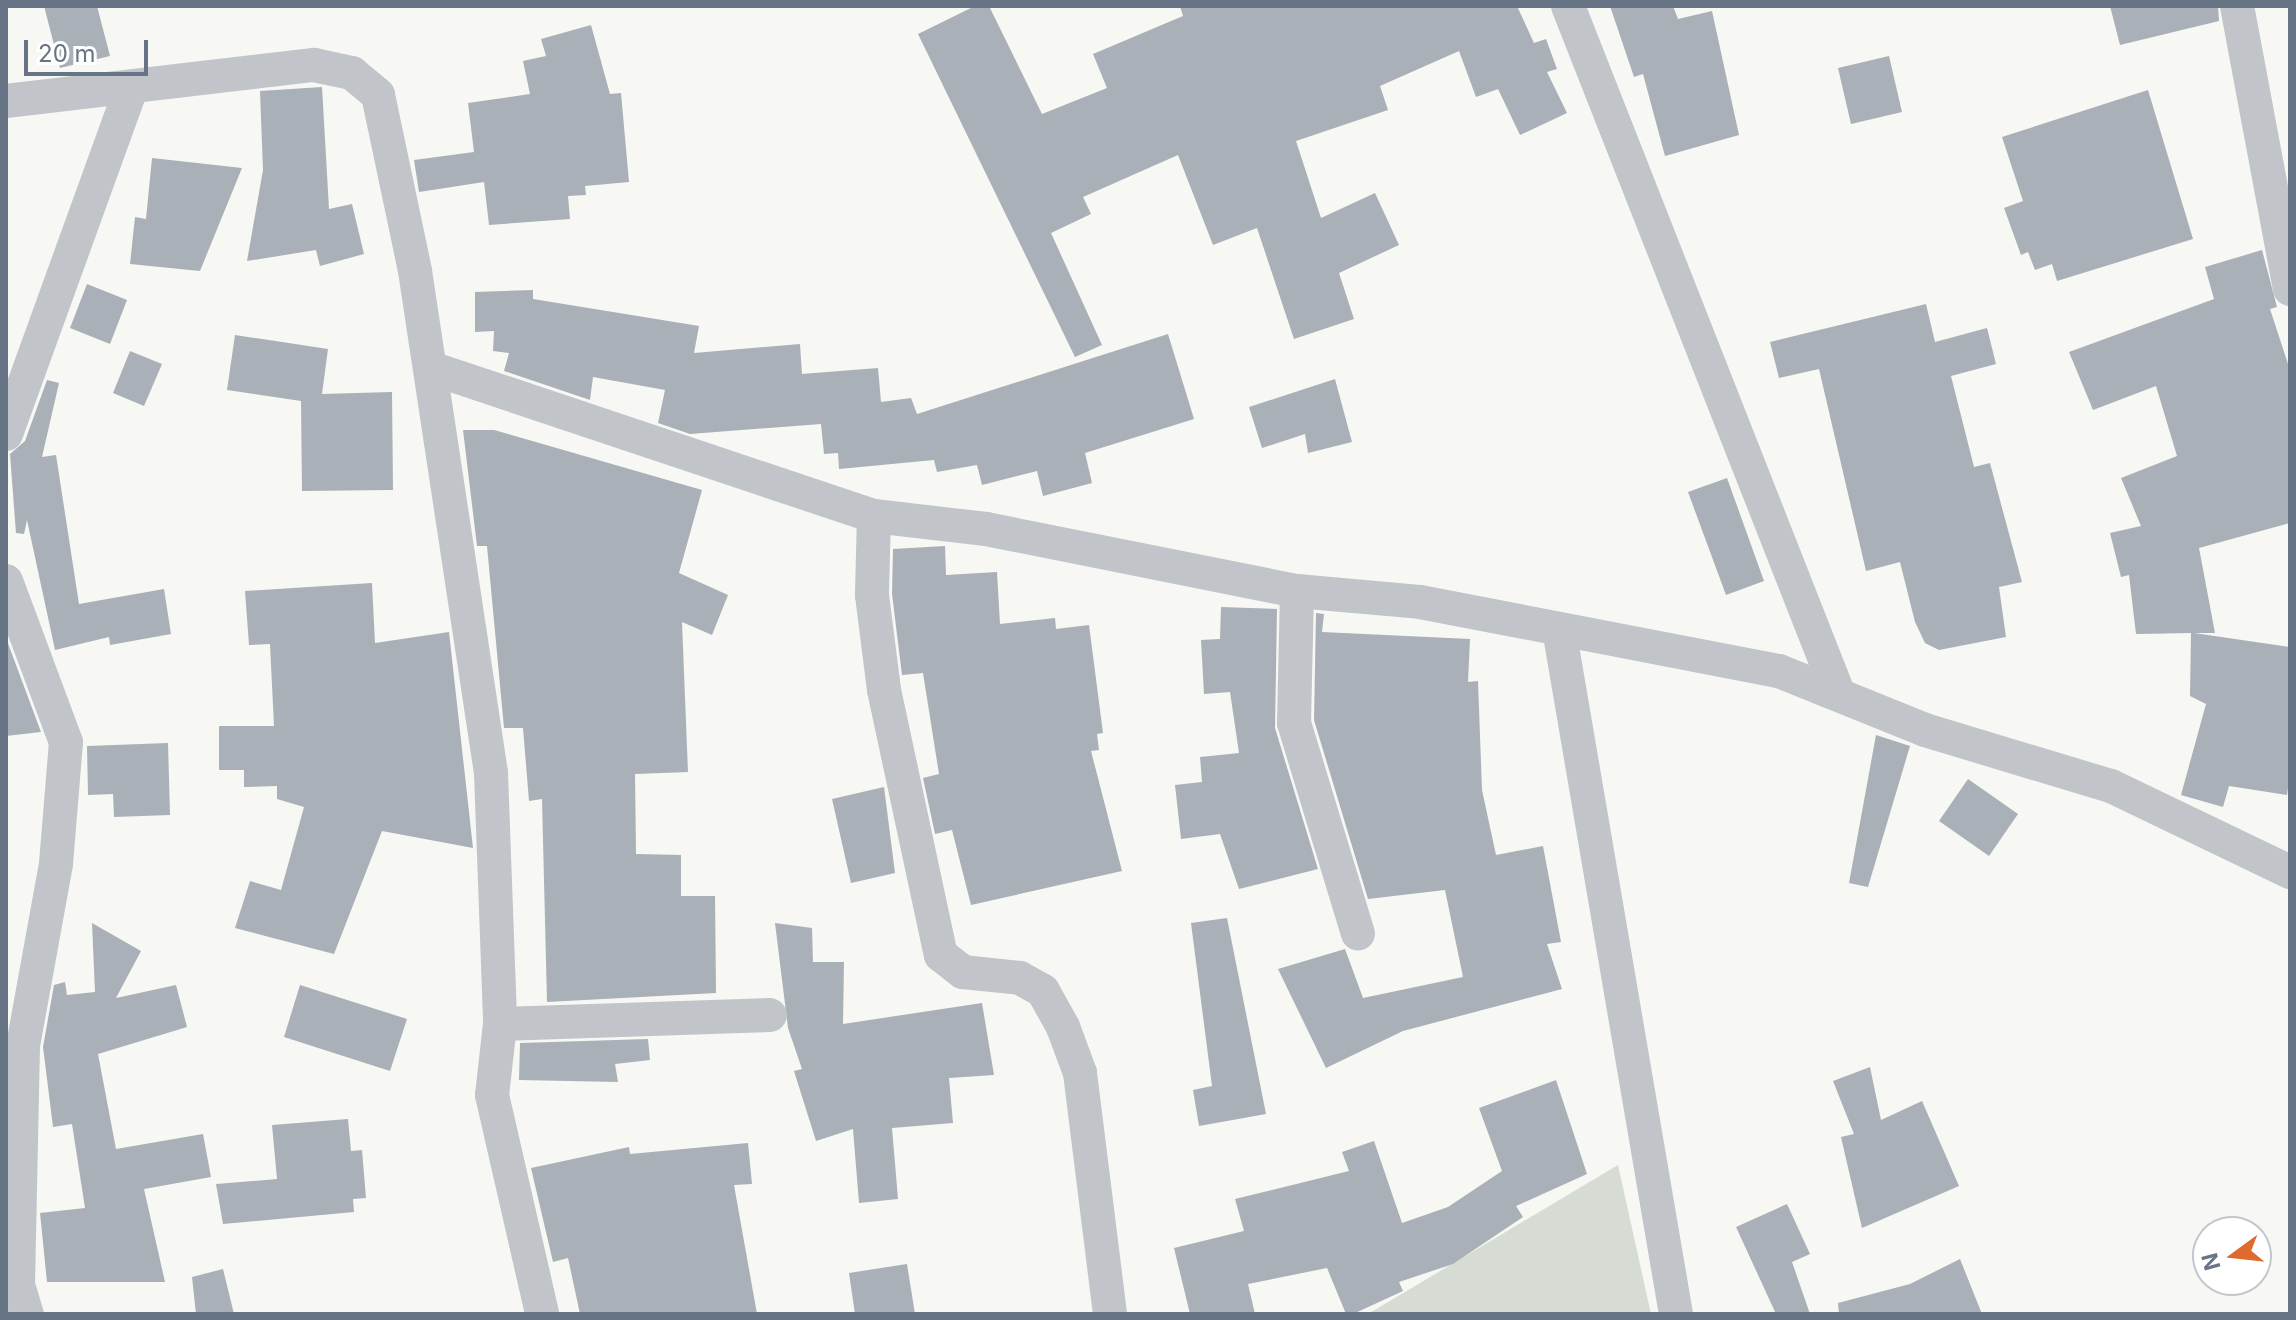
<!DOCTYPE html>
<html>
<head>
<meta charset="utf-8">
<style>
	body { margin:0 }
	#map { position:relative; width:2296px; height:1320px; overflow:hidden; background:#f7f7f4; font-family:Inter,sans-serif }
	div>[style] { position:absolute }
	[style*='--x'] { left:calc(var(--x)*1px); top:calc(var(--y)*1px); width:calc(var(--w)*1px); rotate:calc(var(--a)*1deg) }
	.green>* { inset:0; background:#d6dcd4 }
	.building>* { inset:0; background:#aab0b7 }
	.street>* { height:34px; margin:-17px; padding:0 17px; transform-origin:17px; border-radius:17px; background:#c1c4c8 }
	span { translate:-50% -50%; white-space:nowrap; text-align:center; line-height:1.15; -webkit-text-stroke:8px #fff; paint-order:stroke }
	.frame { position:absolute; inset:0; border:8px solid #677485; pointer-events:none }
	.north { position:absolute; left:2192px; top:1216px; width:80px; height:80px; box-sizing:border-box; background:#fff; border:2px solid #c2c7ce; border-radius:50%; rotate:255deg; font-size:22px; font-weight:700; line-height:32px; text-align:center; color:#677485 }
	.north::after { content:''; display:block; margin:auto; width:28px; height:36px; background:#df6a2d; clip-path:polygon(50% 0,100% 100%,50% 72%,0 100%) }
	.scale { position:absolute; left:24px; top:40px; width:124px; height:36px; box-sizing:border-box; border:4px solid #677485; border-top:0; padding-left:10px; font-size:24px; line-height:28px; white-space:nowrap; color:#677485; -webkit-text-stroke:6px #fff; paint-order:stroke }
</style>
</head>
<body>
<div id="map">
	<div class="green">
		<div style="clip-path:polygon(1618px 1165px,1651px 1314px,1368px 1314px)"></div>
	</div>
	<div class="building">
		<div style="clip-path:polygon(44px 6px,97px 6px,110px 56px,60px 68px)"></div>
		<div style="clip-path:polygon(975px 6px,989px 6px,1042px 114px,1107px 88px,1093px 54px,1183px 16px,1180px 6px,1517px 6px,1534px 43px,1546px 39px,1557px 69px,1547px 72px,1567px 113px,1520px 135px,1498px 89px,1476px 97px,1459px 51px,1380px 86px,1388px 110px,1296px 141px,1321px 218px,1375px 193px,1399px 245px,1339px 273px,1354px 319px,1294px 339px,1257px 228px,1213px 245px,1178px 155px,1083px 197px,1091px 214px,1051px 233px,1102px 345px,1075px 357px,918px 34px)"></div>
		<div style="clip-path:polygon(1610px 6px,1673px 6px,1678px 19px,1712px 11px,1739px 135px,1665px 156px,1643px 74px,1634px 77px)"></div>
		<div style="clip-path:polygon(2110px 6px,2218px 6px,2219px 21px,2120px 45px)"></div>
		<div style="clip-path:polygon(591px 25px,610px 94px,621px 93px,629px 182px,585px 186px,586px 195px,568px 196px,570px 219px,489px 225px,484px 182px,419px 192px,414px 160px,474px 152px,468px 103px,530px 94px,523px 61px,546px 56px,541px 39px)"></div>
		<div style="clip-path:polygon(1889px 56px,1902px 112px,1851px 124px,1838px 68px)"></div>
		<div style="clip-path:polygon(322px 87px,329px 209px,352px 204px,364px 254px,320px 266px,316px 250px,247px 261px,263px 170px,260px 91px)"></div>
		<div style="clip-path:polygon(2148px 90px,2193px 239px,2057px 281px,2052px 264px,2035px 270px,2028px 252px,2021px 255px,2004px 208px,2023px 201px,2002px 137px)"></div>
		<div style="clip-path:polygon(152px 158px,242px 168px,200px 271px,130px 264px,135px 217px,146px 219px)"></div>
		<div style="clip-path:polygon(2262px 250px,2277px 307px,2270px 309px,2290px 370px,2290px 523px,2199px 548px,2215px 633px,2194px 633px,2290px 647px,2290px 773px,2287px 795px,2229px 786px,2223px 807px,2181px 795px,2206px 704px,2190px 696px,2191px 633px,2136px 634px,2129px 575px,2121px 577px,2110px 533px,2141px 526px,2121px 478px,2177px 456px,2156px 386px,2093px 410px,2069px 352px,2214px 299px,2205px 267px)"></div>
		<div style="clip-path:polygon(87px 284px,127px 300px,110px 344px,70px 328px)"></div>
		<div style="clip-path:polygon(533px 290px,533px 299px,699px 326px,694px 353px,800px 344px,802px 374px,878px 368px,881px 402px,911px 398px,917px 414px,1168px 334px,1194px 419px,1085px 453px,1092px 483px,1043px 496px,1037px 471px,982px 485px,977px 465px,937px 472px,934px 460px,839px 469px,838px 453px,824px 454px,821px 424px,690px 434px,658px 423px,665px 390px,593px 377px,590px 400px,504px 371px,509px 353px,493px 351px,494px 331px,475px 332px,475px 292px)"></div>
		<div style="clip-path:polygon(1926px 304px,1935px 342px,1987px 328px,1996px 364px,1951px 376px,1974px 467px,1990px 463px,2022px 582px,1999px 587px,2006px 637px,1939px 650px,1925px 643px,1915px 622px,1900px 562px,1866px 571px,1819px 369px,1779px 378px,1770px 342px)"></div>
		<div style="clip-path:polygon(235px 335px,328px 349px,322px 394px,392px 392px,393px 490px,302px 491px,301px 401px,227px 390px)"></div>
		<div style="clip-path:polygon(130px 351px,162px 364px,144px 406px,113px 393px)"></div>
		<div style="clip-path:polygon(1335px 379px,1352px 442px,1308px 453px,1305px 434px,1262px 448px,1249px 407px)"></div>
		<div style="clip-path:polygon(47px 380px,59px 383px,42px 457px,56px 455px,79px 604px,164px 589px,171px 634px,110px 645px,109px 637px,55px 650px,27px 520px,24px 534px,16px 533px,10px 454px,25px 441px)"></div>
		<div style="clip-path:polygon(463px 430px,494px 430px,702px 490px,679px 573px,728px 595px,712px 635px,682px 622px,688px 772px,635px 774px,636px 854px,681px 855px,681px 896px,715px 896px,716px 993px,547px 1002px,542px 799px,529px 801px,523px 728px,504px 728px,487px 546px,477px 546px)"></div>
		<div style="clip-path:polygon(1727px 478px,1764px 581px,1726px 595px,1688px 492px)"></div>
		<div style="clip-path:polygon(945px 546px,946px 575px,997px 572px,1000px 624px,1055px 618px,1056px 629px,1089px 625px,1103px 733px,1097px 734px,1099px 750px,1091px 751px,1122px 871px,971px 905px,952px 830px,935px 834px,923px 778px,939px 774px,923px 673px,902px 675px,892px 594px,893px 549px)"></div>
		<div style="clip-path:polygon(372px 583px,375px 643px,449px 632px,473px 848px,382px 831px,334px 954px,235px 928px,250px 881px,281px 890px,304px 807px,277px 799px,277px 786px,244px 787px,244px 770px,219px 770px,219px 726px,274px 726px,270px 644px,249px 645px,245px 591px)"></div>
		<div style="clip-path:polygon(1221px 607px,1277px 609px,1275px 728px,1318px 869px,1239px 889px,1220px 834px,1181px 839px,1175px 785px,1202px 782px,1200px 757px,1239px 753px,1230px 692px,1204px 694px,1201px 640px,1220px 639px)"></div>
		<div style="clip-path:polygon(1316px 613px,1324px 614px,1322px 632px,1470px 639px,1468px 682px,1478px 681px,1482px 790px,1496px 855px,1543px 846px,1561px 942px,1547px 944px,1562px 989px,1403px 1031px,1326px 1068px,1278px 969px,1345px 949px,1363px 998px,1463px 977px,1445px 890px,1368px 899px,1314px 720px)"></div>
		<div style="clip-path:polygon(6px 638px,41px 732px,6px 736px)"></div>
		<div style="clip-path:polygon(1876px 735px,1910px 746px,1868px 887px,1849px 883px)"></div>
		<div style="clip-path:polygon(168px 743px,170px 815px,114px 817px,113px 794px,88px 795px,87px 746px)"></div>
		<div style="clip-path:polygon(1968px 779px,2018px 814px,1989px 856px,1939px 821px)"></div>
		<div style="clip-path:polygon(884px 787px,895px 873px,851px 883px,832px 799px)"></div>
		<div style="clip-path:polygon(1227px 918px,1266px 1114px,1199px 1126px,1193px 1090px,1212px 1086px,1191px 923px)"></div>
		<div style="clip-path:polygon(92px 923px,141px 951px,116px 998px,176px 985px,187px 1027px,98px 1054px,116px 1149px,203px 1134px,211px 1177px,144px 1189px,165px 1282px,47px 1282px,40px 1213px,85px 1208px,72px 1124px,53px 1127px,43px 1047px,54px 985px,65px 982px,67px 995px,95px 992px)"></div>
		<div style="clip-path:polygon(775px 923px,812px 928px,813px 962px,844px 962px,843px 1024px,982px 1003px,994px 1075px,949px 1078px,953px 1123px,892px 1128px,898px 1199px,859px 1203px,853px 1129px,816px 1141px,794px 1071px,802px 1069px,788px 1028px)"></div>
		<div style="clip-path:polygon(300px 985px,407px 1019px,390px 1071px,284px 1037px)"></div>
		<div style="clip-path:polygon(648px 1039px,650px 1060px,615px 1064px,618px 1082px,519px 1080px,520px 1043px)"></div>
		<div style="clip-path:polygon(1870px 1067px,1881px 1120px,1922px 1101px,1959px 1186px,1862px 1228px,1841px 1137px,1854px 1134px,1833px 1081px)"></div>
		<div style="clip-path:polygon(1556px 1080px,1587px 1174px,1516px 1206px,1523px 1217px,1453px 1264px,1399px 1282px,1403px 1291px,1353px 1314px,1346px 1314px,1327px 1268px,1248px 1284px,1255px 1314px,1190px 1314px,1174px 1248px,1244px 1231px,1235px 1199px,1349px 1171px,1342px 1152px,1374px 1141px,1402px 1223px,1448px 1207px,1502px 1171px,1479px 1108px)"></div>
		<div style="clip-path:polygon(348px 1119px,351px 1151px,362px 1150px,366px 1198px,353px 1199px,354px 1212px,223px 1224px,216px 1184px,277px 1179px,272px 1125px)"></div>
		<div style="clip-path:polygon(748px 1143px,752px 1184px,734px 1185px,757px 1314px,580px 1314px,568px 1258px,553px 1262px,531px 1168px,629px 1147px,630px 1154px)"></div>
		<div style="clip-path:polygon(1787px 1204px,1810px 1254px,1792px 1262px,1810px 1314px,1776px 1314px,1736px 1227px)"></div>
		<div style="clip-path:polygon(1960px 1259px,1982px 1314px,1839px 1314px,1838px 1303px,1910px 1284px)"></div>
		<div style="clip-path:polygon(907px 1264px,915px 1314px,855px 1314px,849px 1273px)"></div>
		<div style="clip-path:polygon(223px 1269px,234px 1314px,196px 1314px,192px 1277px)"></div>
	</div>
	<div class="street">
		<div style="--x:1568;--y:6;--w:735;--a:68.53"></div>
		<div style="--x:2237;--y:6;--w:288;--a:79.4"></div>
		<div style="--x:6;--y:101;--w:310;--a:-6.7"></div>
		<div style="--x:314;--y:65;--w:39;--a:12"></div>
		<div style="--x:352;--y:73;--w:34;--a:40"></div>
		<div style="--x:378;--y:95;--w:180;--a:78.1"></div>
		<div style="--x:415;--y:271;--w:508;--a:81.39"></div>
		<div style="--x:491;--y:773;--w:251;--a:87.9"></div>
		<div style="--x:500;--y:1024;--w:71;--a:96.4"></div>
		<div style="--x:492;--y:1095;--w:225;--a:77.1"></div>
		<div style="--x:431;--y:368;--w:467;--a:18.5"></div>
		<div style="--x:874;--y:516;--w:113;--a:6.6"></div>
		<div style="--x:986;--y:529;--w:317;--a:11.3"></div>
		<div style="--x:1297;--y:591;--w:123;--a:5.1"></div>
		<div style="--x:1420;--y:602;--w:366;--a:10.9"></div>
		<div style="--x:1779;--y:671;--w:157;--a:22"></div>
		<div style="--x:1925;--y:730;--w:194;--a:16.8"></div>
		<div style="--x:2111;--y:786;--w:199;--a:25.7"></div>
		<div style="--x:6;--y:434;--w:368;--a:-70.1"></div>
		<div style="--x:874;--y:516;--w:79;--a:91.5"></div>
		<div style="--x:872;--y:595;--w:96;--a:82.8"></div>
		<div style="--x:884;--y:690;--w:271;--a:77.9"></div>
		<div style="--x:941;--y:955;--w:28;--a:38"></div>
		<div style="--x:963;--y:972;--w:57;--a:6"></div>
		<div style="--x:1020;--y:978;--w:26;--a:29"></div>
		<div style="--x:1043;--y:991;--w:41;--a:60.9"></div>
		<div style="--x:1063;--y:1027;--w:49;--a:69.7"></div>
		<div style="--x:1080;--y:1073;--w:243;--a:82.9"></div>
		<div style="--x:6;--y:581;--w:172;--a:69.6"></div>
		<div style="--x:66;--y:742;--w:122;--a:94.7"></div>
		<div style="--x:56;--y:864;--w:184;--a:100.3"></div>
		<div style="--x:23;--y:1045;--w:240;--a:91.2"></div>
		<div style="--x:18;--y:1285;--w:30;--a:73"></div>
		<div style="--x:1297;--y:591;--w:132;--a:91.3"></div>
		<div style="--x:1294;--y:723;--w:220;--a:73.1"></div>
		<div style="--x:1559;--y:629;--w:695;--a:80.31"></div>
		<div style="--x:500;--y:1024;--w:270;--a:-1.9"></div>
	</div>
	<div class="frame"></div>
	<div class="north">N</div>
	<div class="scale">20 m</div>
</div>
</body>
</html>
